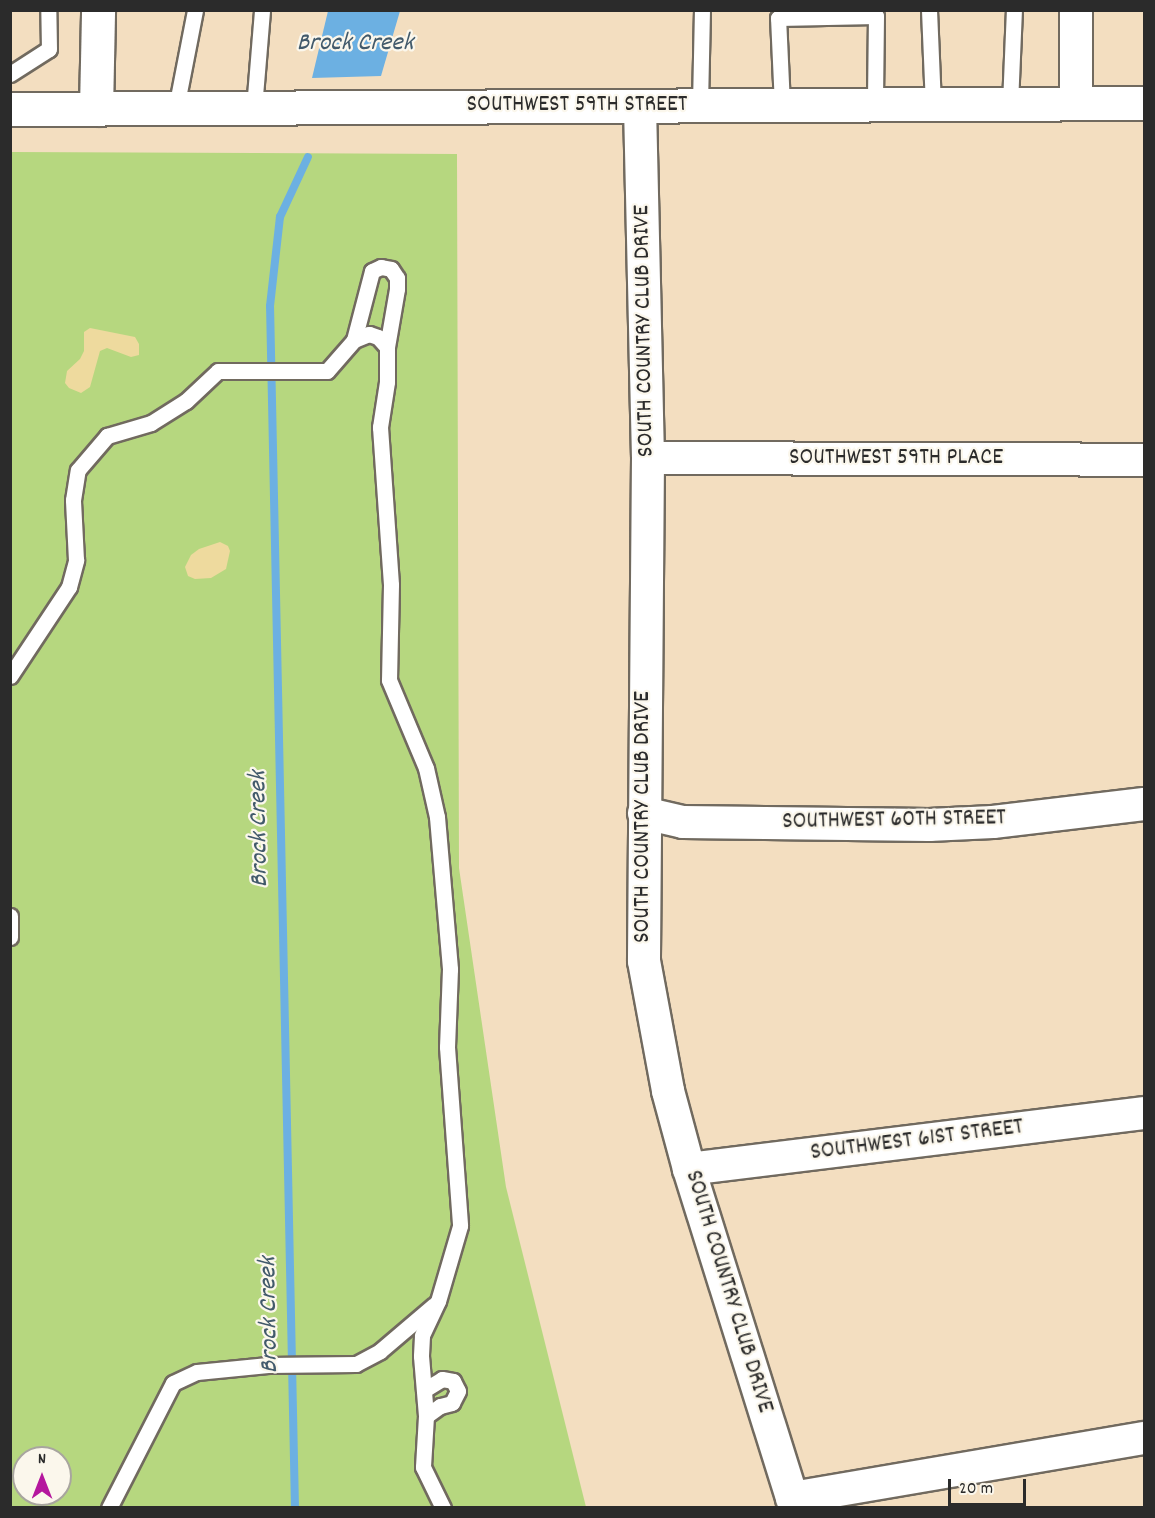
<!DOCTYPE html>
<html>
<head>
<meta charset="utf-8">
<style>
	body { margin:0 }
	#map { position:relative; width:1155px; height:1518px; overflow:hidden; background:#f3dec0; font-family:Dekko,sans-serif }
	div>[style] { position:absolute }
	[style*='--x'] { left:calc(var(--x)*1px); top:calc(var(--y)*1px); width:calc(var(--w)*1px); rotate:calc(var(--a)*1deg) }
	.green>* { inset:0; background:#b6d77f }
	.sand>* { inset:0; background:#eeda9e }
	.water>* { inset:0; background:#6cb0e2 }
	.stream>* { height:8px; margin:-4px; padding:0 4px; transform-origin:4px; border-radius:4px; background:#6cb0e2 }
	.roads { filter:drop-shadow(2px 0 #716a5f) drop-shadow(-2px 0 #716a5f) drop-shadow(0 2px #716a5f) drop-shadow(0 -2px #716a5f) }
	.lane>* { height:15px; margin:-7.5px; padding:0 7.5px; transform-origin:7.5px; border-radius:7.5px; background:#fff }
	.street>* { height:32px; margin:-16px; padding:0 16px; transform-origin:16px; border-radius:16px; background:#fff }
	.secondary>* { height:33px; margin:-16.5px; padding:0 16.5px; transform-origin:16.5px; border-radius:16.5px; background:#fff }
	span { translate:-50% -50%; white-space:nowrap; text-align:center; line-height:1.15; -webkit-text-stroke:4.5px #fbf7ec; paint-order:stroke }
	.street-label { font-size:24px; color:#2b2b2b }
	.water-label { font-size:26px; color:#425a6b; font-style:italic }
	.frame { position:absolute; inset:0; border:12px solid #2b2b2b; pointer-events:none }
	.north { position:absolute; left:12px; top:1446px; width:60px; height:60px; box-sizing:border-box; background:#fbf7ec; border:2px solid #a8a59f; border-radius:50%; rotate:0deg; font-size:16px; font-weight:700; line-height:24px; text-align:center; color:#2b2b2b }
	.north::after { content:''; display:block; margin:auto; width:21px; height:27px; background:#b5179e; clip-path:polygon(50% 0,100% 100%,50% 72%,0 100%) }
	.scale { position:absolute; left:948px; top:1479px; width:78px; height:27px; box-sizing:border-box; border:3px solid #2b2b2b; border-top:0; padding-left:8px; font-size:18px; line-height:21px; white-space:nowrap; color:#2b2b2b; -webkit-text-stroke:4px #fbf7ec; paint-order:stroke }
</style>
</head>
<body>
<div id="map">
	<div class="green">
		<div style="clip-path:polygon(evenodd,11px 152px,457px 154px,459px 868px,506px 1187px,586px 1507px,11px 1507px,11px 152px,24px 1458px,60px 1458px,60px 1494px,24px 1494px,24px 1458px)"></div>
	</div>
	<div class="sand">
		<div style="clip-path:polygon(90px 328px,135px 337px,139px 344px,139px 355px,131px 357px,107px 348px,100px 351px,90px 387px,81px 393px,69px 388px,65px 383px,67px 371px,80px 359px,84px 351px,84px 332px)"></div>
		<div style="clip-path:polygon(220px 542px,228px 546px,230px 551px,226px 569px,211px 578px,195px 579px,188px 576px,185px 567px,191px 555px,199px 549px)"></div>
	</div>
	<div class="water">
		<div style="clip-path:polygon(328px 11px,400px 11px,381px 76px,312px 78px)"></div>
	</div>
	<div class="stream">
		<div style="--x:295;--y:1508;--w:1202;--a:-91.19"></div>
		<div style="--x:270;--y:306;--w:90;--a:-83.6"></div>
		<div style="--x:280;--y:217;--w:66;--a:-65"></div>
	</div>
	<div class="roads">
		<div class="lane">
			<div style="--x:929;--y:10;--w:94;--a:87.6"></div>
			<div style="--x:10;--y:74;--w:46;--a:-32.7"></div>
			<div style="--x:49;--y:49;--w:39;--a:-91"></div>
			<div style="--x:1010;--y:104;--w:94;--a:-87.6"></div>
			<div style="--x:700;--y:105;--w:95;--a:-88.8"></div>
			<div style="--x:782;--y:105;--w:87;--a:-92.6"></div>
			<div style="--x:778;--y:18;--w:98;--a:-1.2"></div>
			<div style="--x:876;--y:16;--w:88;--a:90.7"></div>
			<div style="--x:176;--y:108;--w:100;--a:-79"></div>
			<div style="--x:254;--y:108;--w:98;--a:-85.3"></div>
			<div style="--x:354;--y:340;--w:16;--a:-22"></div>
			<div style="--x:369;--y:334;--w:9;--a:18"></div>
			<div style="--x:378;--y:337;--w:13;--a:48"></div>
			<div style="--x:10;--y:676;--w:107;--a:-56.5"></div>
			<div style="--x:69;--y:587;--w:28;--a:-75"></div>
			<div style="--x:76;--y:560;--w:60;--a:-92.9"></div>
			<div style="--x:73;--y:500;--w:30;--a:-81"></div>
			<div style="--x:78;--y:470;--w:45;--a:-49.5"></div>
			<div style="--x:107;--y:436;--w:46;--a:-16.5"></div>
			<div style="--x:151;--y:423;--w:41;--a:-32.2"></div>
			<div style="--x:186;--y:401;--w:44;--a:-43.2"></div>
			<div style="--x:218;--y:371;--w:109;--a:0"></div>
			<div style="--x:327;--y:371;--w:41;--a:-48.9"></div>
			<div style="--x:354;--y:340;--w:71;--a:-75.4"></div>
			<div style="--x:372;--y:271;--w:10;--a:-24"></div>
			<div style="--x:381;--y:267;--w:10;--a:11"></div>
			<div style="--x:391;--y:269;--w:11;--a:56"></div>
			<div style="--x:397;--y:278;--w:11;--a:90"></div>
			<div style="--x:397;--y:289;--w:59;--a:99.8"></div>
			<div style="--x:387;--y:347;--w:35;--a:90"></div>
			<div style="--x:387;--y:382;--w:46;--a:98.8"></div>
			<div style="--x:380;--y:427;--w:158;--a:86"></div>
			<div style="--x:391;--y:585;--w:95;--a:91.2"></div>
			<div style="--x:389;--y:680;--w:95;--a:67.2"></div>
			<div style="--x:426;--y:768;--w:50;--a:77.3"></div>
			<div style="--x:437;--y:817;--w:153;--a:85.1"></div>
			<div style="--x:450;--y:969;--w:78;--a:92.2"></div>
			<div style="--x:447;--y:1047;--w:179;--a:85.8"></div>
			<div style="--x:460;--y:1226;--w:78;--a:106.3"></div>
			<div style="--x:438;--y:1301;--w:38;--a:115"></div>
			<div style="--x:422;--y:1336;--w:20;--a:93"></div>
			<div style="--x:421;--y:1356;--w:60;--a:85.2"></div>
			<div style="--x:426;--y:1416;--w:51;--a:93.4"></div>
			<div style="--x:423;--y:1467;--w:46;--a:64"></div>
			<div style="--x:10;--y:916;--w:21;--a:90"></div>
			<div style="--x:424;--y:1390;--w:21;--a:-31"></div>
			<div style="--x:442;--y:1379;--w:11;--a:10"></div>
			<div style="--x:453;--y:1381;--w:11;--a:63"></div>
			<div style="--x:458;--y:1391;--w:13;--a:117"></div>
			<div style="--x:452;--y:1403;--w:12;--a:166"></div>
			<div style="--x:440;--y:1406;--w:17;--a:144"></div>
			<div style="--x:109;--y:1508;--w:140;--a:-62.9"></div>
			<div style="--x:173;--y:1383;--w:26;--a:-25"></div>
			<div style="--x:197;--y:1372;--w:71;--a:-5.6"></div>
			<div style="--x:268;--y:1365;--w:88;--a:-0.7"></div>
			<div style="--x:356;--y:1364;--w:27;--a:-28"></div>
			<div style="--x:380;--y:1351;--w:71;--a:-40.4"></div>
		</div>
		<div class="street">
			<div style="--x:1076;--y:10;--w:93;--a:90"></div>
			<div style="--x:640;--y:106;--w:352;--a:88.7"></div>
			<div style="--x:648;--y:458;--w:503;--a:90.46"></div>
			<div style="--x:644;--y:961;--w:132;--a:79.5"></div>
			<div style="--x:668;--y:1091;--w:81;--a:74.9"></div>
			<div style="--x:689;--y:1169;--w:355;--a:72.6"></div>
			<div style="--x:648;--y:458;--w:496;--a:0.2"></div>
			<div style="--x:644;--y:813;--w:40;--a:13"></div>
			<div style="--x:683;--y:822;--w:246;--a:0.7"></div>
			<div style="--x:929;--y:825;--w:64;--a:-2.7"></div>
			<div style="--x:993;--y:822;--w:152;--a:-6.8"></div>
			<div style="--x:689;--y:1169;--w:458;--a:-7"></div>
			<div style="--x:792;--y:1498;--w:357;--a:-9.7"></div>
		</div>
		<div class="secondary">
			<div style="--x:10;--y:109;--w:1134;--a:-0.3"></div>
			<div style="--x:96;--y:109;--w:99;--a:-88.8"></div>
		</div>
	</div>
	<div class="street-label">
		<span style="left:577px;top:106px">SOUTHWEST 59TH STREET</span>
		<span style="left:645px;top:331px;rotate:-91deg">SOUTH COUNTRY CLUB DRIVE</span>
		<span style="left:896px;top:459px">SOUTHWEST 59TH PLACE</span>
		<span style="left:644px;top:817px;rotate:-90deg">SOUTH COUNTRY CLUB DRIVE</span>
		<span style="left:894px;top:821px;rotate:-1deg">SOUTHWEST 60TH STREET</span>
		<span style="left:917px;top:1141px;rotate:-7deg">SOUTHWEST 61ST STREET</span>
		<span style="left:728px;top:1292px;rotate:73deg">SOUTH COUNTRY CLUB DRIVE</span>
	</div>
	<div class="water-label">
		<span style="left:355px;top:44px">Brock Creek</span>
		<span style="left:260px;top:829px;rotate:-91deg">Brock Creek</span>
		<span style="left:270px;top:1315px;rotate:-91deg">Brock Creek</span>
	</div>
	<div class="frame"></div>
	<div class="north">N</div>
	<div class="scale">20 m</div>
</div>
</body>
</html>
